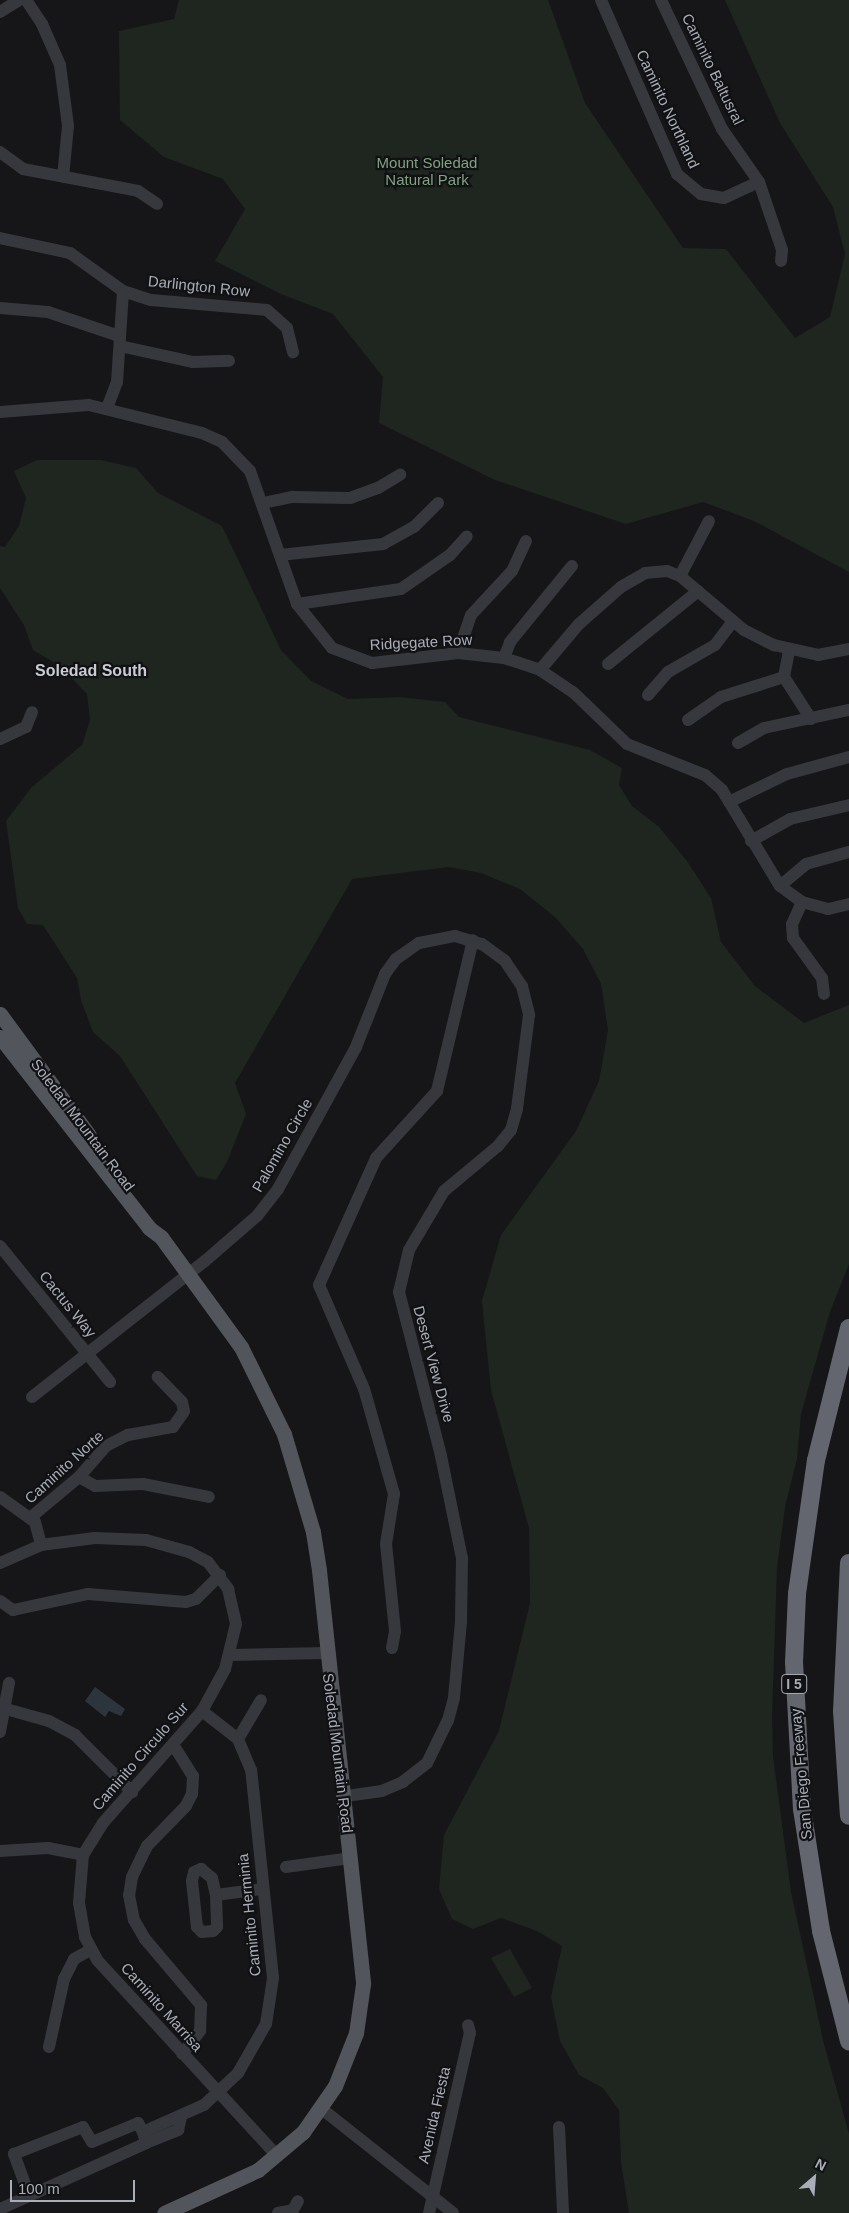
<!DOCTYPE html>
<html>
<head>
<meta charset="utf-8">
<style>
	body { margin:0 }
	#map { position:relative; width:849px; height:2213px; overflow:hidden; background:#161618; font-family:Arial,sans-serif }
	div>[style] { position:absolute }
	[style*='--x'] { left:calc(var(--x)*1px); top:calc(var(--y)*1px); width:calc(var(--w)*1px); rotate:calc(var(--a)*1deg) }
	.green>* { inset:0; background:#1e261f }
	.water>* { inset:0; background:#2c353c }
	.minor>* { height:12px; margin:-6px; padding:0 6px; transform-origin:6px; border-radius:6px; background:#37383d }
	.major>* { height:15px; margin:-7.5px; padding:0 7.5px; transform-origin:7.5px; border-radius:7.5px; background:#53555c }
	.highway>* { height:18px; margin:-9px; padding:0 9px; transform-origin:9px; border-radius:9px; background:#63666e }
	span { translate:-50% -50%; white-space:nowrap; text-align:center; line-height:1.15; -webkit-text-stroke:4.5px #111113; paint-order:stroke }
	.shield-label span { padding:1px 4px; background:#111113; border:1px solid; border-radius:4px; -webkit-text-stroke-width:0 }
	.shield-label { font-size:14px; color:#a8adb8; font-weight:700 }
	.street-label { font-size:15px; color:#a8adb8 }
	.park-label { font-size:15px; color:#7fa381 }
	.neighbourhood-label { font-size:16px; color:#c9ccd4; font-weight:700 }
	.north { position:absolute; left:789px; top:2153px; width:50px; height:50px; -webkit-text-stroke:4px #111113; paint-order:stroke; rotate:27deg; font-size:14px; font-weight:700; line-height:20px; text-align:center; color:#a8adb8 }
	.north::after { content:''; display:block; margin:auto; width:18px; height:22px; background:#a8adb8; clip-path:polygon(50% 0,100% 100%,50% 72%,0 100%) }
	.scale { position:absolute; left:10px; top:2180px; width:125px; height:22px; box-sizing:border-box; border:2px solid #a8adb8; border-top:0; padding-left:6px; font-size:15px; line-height:18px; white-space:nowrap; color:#a8adb8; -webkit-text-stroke:4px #111113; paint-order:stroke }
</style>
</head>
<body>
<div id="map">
	<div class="green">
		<div style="clip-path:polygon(179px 0,548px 0,585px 103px,683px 248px,726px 249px,795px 338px,830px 317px,845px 254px,833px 207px,780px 123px,725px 0,849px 0,849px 572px,754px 521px,703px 502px,626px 524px,495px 480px,379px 423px,383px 377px,333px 314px,281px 294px,215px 261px,245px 209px,223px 179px,164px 157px,120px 120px,119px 31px,174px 19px)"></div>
		<div style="clip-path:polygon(37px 460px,101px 460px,136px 468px,158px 493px,222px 526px,281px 650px,311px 681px,348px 699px,399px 697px,445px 702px,459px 717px,590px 750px,622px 768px,619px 785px,632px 806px,659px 827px,687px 861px,711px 898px,721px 942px,755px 986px,804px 1023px,849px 1005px,849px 1264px,830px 1312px,801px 1414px,797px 1459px,785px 1507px,777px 1568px,772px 1716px,773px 1756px,791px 1892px,824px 2044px,849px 2134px,849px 2213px,629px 2213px,621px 2162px,619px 2110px,603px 2088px,579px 2075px,560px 2041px,551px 1997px,562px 1946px,537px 1931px,501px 1918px,473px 1929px,452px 1919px,439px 1889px,444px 1835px,499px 1731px,530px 1603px,529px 1528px,491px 1390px,482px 1301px,501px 1235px,576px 1131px,599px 1081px,608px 1030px,601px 984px,583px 949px,555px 917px,520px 889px,481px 873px,449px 867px,352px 879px,235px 1083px,246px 1114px,227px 1162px,216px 1180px,197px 1176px,120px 1056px,93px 1032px,81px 1000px,77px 978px,43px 925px,27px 924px,18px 908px,6px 821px,31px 788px,82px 745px,90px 720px,87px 694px,60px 666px,33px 650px,24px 625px,0 588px,0 546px,5px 547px,19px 526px,26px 498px,14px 471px)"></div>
		<div style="clip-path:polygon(510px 1949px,532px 1988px,514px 1997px,491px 1958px)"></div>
	</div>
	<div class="water">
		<div style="clip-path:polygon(95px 1687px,125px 1709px,121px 1716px,109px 1711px,105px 1717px,85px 1701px)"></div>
	</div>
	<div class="minor">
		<div style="--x:26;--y:0;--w:29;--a:56"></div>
		<div style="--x:42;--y:24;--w:45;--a:66.3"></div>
		<div style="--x:60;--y:65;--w:62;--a:82.5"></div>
		<div style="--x:68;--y:126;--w:51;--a:95.6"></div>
		<div style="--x:601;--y:0;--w:190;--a:66.4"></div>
		<div style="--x:677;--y:174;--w:31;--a:40"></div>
		<div style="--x:701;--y:194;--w:23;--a:10"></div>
		<div style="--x:724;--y:198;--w:38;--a:-25"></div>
		<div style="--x:661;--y:0;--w:143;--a:64.7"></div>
		<div style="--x:722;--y:129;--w:65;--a:55.1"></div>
		<div style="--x:759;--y:182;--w:72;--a:71.3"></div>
		<div style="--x:782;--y:250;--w:11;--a:95"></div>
		<div style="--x:0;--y:12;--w:22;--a:-32"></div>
		<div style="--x:0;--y:152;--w:29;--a:36"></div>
		<div style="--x:23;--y:169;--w:117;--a:10.8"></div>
		<div style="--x:138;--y:191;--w:23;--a:34"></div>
		<div style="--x:0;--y:238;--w:72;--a:12.1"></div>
		<div style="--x:70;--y:253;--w:65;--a:35.6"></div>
		<div style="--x:123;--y:291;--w:29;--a:18"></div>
		<div style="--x:151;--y:300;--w:116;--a:4.9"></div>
		<div style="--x:267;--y:310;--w:27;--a:42"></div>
		<div style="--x:287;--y:328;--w:25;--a:76"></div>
		<div style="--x:0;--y:308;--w:48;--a:4.8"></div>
		<div style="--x:48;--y:312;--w:75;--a:18.7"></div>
		<div style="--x:120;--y:346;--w:75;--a:12.4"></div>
		<div style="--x:193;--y:362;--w:36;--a:-2"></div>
		<div style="--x:107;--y:408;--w:28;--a:-69"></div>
		<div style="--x:117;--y:382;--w:91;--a:-86.2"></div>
		<div style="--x:0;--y:412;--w:89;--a:-4.5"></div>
		<div style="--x:89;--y:405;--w:116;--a:13.9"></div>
		<div style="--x:202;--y:433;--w:22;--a:24"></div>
		<div style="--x:222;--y:442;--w:40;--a:46"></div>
		<div style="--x:250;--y:471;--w:141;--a:70.5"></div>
		<div style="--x:297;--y:604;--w:56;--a:51.5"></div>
		<div style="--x:332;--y:648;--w:43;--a:20.6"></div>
		<div style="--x:372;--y:663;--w:87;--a:-6.6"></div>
		<div style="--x:458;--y:653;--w:46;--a:6.2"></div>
		<div style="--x:504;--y:658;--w:38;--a:18"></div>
		<div style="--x:540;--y:670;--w:40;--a:34"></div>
		<div style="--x:573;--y:692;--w:75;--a:43.9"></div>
		<div style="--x:627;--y:744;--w:84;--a:21.7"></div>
		<div style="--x:705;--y:775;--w:23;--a:41"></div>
		<div style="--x:722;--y:790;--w:112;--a:58.9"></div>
		<div style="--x:780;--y:886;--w:27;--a:36"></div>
		<div style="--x:802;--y:902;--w:27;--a:15"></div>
		<div style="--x:828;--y:909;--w:22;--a:-13"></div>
		<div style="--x:263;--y:503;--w:30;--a:-12"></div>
		<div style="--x:292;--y:497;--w:58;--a:1"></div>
		<div style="--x:350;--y:498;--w:30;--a:-20"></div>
		<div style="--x:378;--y:488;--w:26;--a:-31"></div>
		<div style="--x:280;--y:555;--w:104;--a:-6.1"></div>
		<div style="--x:383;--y:544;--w:35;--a:-29"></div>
		<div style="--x:414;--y:527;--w:34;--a:-45"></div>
		<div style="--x:680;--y:576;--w:62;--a:-62.2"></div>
		<div style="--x:297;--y:604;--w:105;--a:-8.2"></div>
		<div style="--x:401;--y:589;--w:60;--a:-34.8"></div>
		<div style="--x:450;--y:555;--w:25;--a:-48"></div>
		<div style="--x:789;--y:651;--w:26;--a:101"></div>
		<div style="--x:784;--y:677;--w:50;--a:57.3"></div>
		<div style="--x:458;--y:653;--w:40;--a:-71.1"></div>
		<div style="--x:471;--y:615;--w:60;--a:-47"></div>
		<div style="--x:512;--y:571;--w:33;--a:-65"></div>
		<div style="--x:504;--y:658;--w:17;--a:-69"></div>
		<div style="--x:510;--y:642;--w:98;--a:-50.8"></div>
		<div style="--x:608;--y:664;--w:116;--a:-39"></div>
		<div style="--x:540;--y:670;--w:60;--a:-49.7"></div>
		<div style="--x:579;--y:624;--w:56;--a:-41.4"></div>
		<div style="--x:621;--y:587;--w:28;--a:-30"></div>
		<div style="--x:645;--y:573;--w:22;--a:-5"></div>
		<div style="--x:667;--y:571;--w:14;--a:21"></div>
		<div style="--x:680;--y:576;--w:84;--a:40.2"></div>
		<div style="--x:744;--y:630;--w:34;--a:27"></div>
		<div style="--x:774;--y:645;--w:45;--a:12.8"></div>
		<div style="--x:818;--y:655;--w:32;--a:-11"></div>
		<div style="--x:648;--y:695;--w:30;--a:-49"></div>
		<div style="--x:668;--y:672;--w:54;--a:-29.9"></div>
		<div style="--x:715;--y:645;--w:30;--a:-53"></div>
		<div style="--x:688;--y:720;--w:40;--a:-34.9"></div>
		<div style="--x:721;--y:697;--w:66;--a:-17.6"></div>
		<div style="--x:0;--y:739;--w:29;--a:-25"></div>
		<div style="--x:26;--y:727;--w:16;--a:-68"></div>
		<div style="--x:738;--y:743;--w:30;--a:-30"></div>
		<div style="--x:764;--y:728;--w:87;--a:-12"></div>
		<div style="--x:729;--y:802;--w:64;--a:-25.8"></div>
		<div style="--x:787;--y:774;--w:64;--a:-15.3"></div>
		<div style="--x:751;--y:841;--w:45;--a:-29.4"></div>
		<div style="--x:790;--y:819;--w:61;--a:-13.3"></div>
		<div style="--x:780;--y:886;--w:34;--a:-40"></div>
		<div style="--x:806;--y:864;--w:45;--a:-15.6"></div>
		<div style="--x:802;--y:902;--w:24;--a:114"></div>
		<div style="--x:792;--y:924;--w:14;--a:86"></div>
		<div style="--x:793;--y:938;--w:49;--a:54.1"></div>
		<div style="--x:822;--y:978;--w:16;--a:83"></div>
		<div style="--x:0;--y:1246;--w:175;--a:51"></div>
		<div style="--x:32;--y:1397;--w:220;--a:-38.2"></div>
		<div style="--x:205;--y:1261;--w:69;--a:-40.9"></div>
		<div style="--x:257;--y:1216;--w:34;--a:-52"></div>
		<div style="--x:278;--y:1189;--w:162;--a:-61.2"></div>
		<div style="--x:356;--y:1047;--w:79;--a:-68.3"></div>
		<div style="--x:385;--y:974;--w:19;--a:-54"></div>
		<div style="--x:396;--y:959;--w:28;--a:-35"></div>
		<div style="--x:419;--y:943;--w:37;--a:-11"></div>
		<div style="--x:455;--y:936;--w:28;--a:17"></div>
		<div style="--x:482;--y:944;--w:29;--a:36"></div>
		<div style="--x:505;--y:961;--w:30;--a:56"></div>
		<div style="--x:522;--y:986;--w:30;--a:76"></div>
		<div style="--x:529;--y:1015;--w:95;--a:97.3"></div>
		<div style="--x:517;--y:1109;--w:22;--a:106"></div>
		<div style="--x:511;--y:1130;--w:21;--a:129"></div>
		<div style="--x:498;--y:1146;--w:70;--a:140.2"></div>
		<div style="--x:444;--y:1191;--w:69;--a:120.7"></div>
		<div style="--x:409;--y:1250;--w:43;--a:103.4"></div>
		<div style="--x:399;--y:1292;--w:169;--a:75.6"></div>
		<div style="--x:441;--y:1456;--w:104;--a:78.4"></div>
		<div style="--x:462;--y:1558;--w:64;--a:90.9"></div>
		<div style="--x:461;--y:1622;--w:76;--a:95.3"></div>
		<div style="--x:454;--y:1698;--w:23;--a:105"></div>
		<div style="--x:448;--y:1720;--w:48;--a:116"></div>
		<div style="--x:427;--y:1763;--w:31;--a:142"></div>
		<div style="--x:403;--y:1782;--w:23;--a:157"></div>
		<div style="--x:382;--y:1791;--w:37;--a:172"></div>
		<div style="--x:79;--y:1477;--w:18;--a:29"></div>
		<div style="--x:95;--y:1486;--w:48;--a:-2.4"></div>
		<div style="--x:143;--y:1484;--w:67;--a:11.1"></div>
		<div style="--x:0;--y:1497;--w:43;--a:35.5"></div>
		<div style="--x:35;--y:1522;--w:24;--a:75"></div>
		<div style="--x:30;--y:1518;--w:64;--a:-39.9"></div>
		<div style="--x:79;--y:1477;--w:41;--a:-48.9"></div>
		<div style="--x:106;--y:1446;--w:25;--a:-27"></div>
		<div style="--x:128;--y:1435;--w:46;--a:-10.1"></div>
		<div style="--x:173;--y:1427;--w:19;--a:-55"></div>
		<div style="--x:184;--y:1411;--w:9;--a:-103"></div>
		<div style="--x:182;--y:1402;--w:35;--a:-134"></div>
		<div style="--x:0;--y:1563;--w:45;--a:-23.7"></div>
		<div style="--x:41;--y:1545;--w:54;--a:-7.4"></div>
		<div style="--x:95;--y:1538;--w:51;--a:2.2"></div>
		<div style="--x:146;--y:1540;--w:45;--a:15.6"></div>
		<div style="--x:189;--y:1552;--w:21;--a:28"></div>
		<div style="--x:208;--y:1562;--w:34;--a:53"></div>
		<div style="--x:228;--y:1589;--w:36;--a:77"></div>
		<div style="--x:236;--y:1624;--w:46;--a:103.7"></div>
		<div style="--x:225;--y:1669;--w:48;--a:118.7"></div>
		<div style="--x:202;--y:1711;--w:149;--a:131.5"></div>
		<div style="--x:103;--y:1823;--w:38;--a:122"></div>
		<div style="--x:83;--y:1855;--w:48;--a:94.8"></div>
		<div style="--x:79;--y:1903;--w:35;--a:80"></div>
		<div style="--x:85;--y:1937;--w:27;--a:62"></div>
		<div style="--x:98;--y:1961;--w:265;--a:47.4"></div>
		<div style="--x:0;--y:1601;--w:16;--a:35"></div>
		<div style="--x:13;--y:1610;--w:77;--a:-12"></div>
		<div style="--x:88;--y:1594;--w:98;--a:4.7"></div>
		<div style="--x:186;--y:1602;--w:10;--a:-17"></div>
		<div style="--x:196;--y:1599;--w:34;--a:-45"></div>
		<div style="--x:392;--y:1648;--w:17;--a:-80"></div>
		<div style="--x:395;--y:1631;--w:87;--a:-95.9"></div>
		<div style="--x:386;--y:1544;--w:51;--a:-80.9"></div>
		<div style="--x:394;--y:1494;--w:109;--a:-105.9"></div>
		<div style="--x:364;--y:1389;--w:113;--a:-113.4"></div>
		<div style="--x:319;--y:1285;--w:139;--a:-65.8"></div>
		<div style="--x:376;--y:1158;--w:91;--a:-47.7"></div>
		<div style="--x:437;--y:1091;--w:155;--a:-76.6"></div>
		<div style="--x:229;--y:1655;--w:96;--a:-1.2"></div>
		<div style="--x:6;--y:1709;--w:45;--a:15.6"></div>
		<div style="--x:49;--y:1721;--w:30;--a:28"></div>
		<div style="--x:75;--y:1735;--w:81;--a:45"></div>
		<div style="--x:0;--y:1732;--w:50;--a:-79.6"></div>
		<div style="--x:238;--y:1739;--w:45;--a:-59.5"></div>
		<div style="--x:174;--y:1746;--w:36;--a:58"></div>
		<div style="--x:193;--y:1776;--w:18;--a:93"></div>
		<div style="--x:192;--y:1794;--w:13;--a:117"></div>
		<div style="--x:186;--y:1806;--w:56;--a:134.3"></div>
		<div style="--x:147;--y:1846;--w:34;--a:116"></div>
		<div style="--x:132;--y:1877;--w:18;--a:99"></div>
		<div style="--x:129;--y:1895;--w:25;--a:79"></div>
		<div style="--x:134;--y:1920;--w:22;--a:60"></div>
		<div style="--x:145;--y:1939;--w:87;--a:49.7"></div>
		<div style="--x:201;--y:2005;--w:26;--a:92"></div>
		<div style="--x:200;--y:2031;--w:29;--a:128"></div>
		<div style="--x:0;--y:1851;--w:48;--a:-3.6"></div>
		<div style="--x:48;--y:1848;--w:36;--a:11"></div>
		<div style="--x:286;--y:1867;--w:66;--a:-7.9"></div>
		<div style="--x:201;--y:1869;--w:14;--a:39"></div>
		<div style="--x:212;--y:1878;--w:17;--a:77"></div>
		<div style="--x:216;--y:1895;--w:32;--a:88"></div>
		<div style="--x:217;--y:1927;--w:6;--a:135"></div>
		<div style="--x:213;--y:1931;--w:11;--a:175"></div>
		<div style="--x:202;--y:1932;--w:7;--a:-135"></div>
		<div style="--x:197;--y:1927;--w:46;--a:-96.2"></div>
		<div style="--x:192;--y:1881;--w:9;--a:-77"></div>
		<div style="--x:194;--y:1872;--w:8;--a:-23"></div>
		<div style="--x:216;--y:1895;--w:46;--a:-7.4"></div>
		<div style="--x:49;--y:2047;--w:70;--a:-77.6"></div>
		<div style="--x:64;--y:1979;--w:22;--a:-63"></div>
		<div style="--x:74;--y:1959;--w:18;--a:-29"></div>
		<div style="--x:322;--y:2109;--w:167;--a:38.4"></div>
		<div style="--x:559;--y:2127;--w:86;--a:87.3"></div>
		<div style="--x:146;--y:2143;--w:35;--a:-22"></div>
		<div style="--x:178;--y:2130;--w:13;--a:-77"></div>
		<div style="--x:29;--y:2195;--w:44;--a:-110.1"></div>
		<div style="--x:14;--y:2154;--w:74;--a:-21.4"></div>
		<div style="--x:83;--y:2127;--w:17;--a:59"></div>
		<div style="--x:92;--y:2142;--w:50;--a:-22.4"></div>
		<div style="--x:138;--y:2123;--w:10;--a:61"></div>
		<div style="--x:0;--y:2209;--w:160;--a:-24.3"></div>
		<div style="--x:146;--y:2143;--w:11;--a:-105"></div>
		<div style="--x:143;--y:2132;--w:67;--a:-23.9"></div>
		<div style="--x:204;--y:2105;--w:47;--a:-43.3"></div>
		<div style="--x:238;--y:2073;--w:56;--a:-60.3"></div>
		<div style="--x:266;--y:2024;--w:47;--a:-81.3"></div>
		<div style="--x:273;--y:1978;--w:209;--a:-96"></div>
		<div style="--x:251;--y:1770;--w:34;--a:-113"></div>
		<div style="--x:238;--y:1739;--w:46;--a:-142.1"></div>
		<div style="--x:278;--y:2213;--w:15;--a:-11"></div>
		<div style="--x:293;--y:2210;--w:10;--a:-61"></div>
		<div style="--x:429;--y:2213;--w:185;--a:-77.2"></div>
		<div style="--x:470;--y:2033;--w:8;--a:-104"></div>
	</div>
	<div class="major">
		<div style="--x:0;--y:1014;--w:150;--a:53.7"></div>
		<div style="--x:0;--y:1037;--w:242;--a:52"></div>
		<div style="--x:149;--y:1228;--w:15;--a:37"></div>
		<div style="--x:161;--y:1237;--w:136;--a:54"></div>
		<div style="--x:241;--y:1347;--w:97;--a:63.7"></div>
		<div style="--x:284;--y:1434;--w:102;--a:73.5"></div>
		<div style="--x:313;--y:1532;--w:38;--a:81"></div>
		<div style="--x:319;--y:1570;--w:416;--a:83.9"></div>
		<div style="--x:363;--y:1984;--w:49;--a:98.1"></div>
		<div style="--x:356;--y:2033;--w:57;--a:111.6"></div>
		<div style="--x:335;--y:2086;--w:56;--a:124.8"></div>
		<div style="--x:303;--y:2132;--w:59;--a:139.8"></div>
		<div style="--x:258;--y:2170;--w:103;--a:155.4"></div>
	</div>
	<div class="highway">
		<div style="--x:849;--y:1328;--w:136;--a:104"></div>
		<div style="--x:816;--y:1460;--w:135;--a:98.1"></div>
		<div style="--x:797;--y:1594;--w:68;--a:92.5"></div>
		<div style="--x:794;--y:1662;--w:147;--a:86.9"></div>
		<div style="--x:802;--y:1809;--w:123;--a:81.1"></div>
		<div style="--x:821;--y:1931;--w:114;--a:75.7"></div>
		<div style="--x:849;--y:1563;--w:148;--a:92.7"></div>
		<div style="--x:842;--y:1711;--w:105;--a:86.2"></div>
	</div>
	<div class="shield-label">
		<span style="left:794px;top:1684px">I 5</span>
	</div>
	<div class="street-label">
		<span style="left:713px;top:69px;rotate:64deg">Caminito Baltusral</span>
		<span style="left:668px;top:109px;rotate:65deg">Caminito Northland</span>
		<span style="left:199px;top:286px;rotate:6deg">Darlington Row</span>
		<span style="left:421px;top:642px;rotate:-3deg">Ridgegate Row</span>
		<span style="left:83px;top:1125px;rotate:53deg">Soledad Mountain Road</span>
		<span style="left:282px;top:1145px;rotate:-60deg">Palomino Circle</span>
		<span style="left:68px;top:1304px;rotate:51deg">Cactus Way</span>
		<span style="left:434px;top:1364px;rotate:75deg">Desert View Drive</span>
		<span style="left:64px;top:1467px;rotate:-42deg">Caminito Norte</span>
		<span style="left:338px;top:1753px;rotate:83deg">Soledad Mountain Road</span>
		<span style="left:140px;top:1756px;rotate:-49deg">Caminito Circulo Sur</span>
		<span style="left:801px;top:1774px;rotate:-95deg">San Diego Freeway</span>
		<span style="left:249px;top:1915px;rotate:-96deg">Caminito Herminia</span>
		<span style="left:162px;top:2007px;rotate:48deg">Caminito Marrisa</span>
		<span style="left:434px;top:2115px;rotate:-77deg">Avenida Fiesta</span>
	</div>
	<div class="park-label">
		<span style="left:427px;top:171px">Mount Soledad<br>Natural Park</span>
	</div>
	<div class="neighbourhood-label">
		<span style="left:91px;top:671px">Soledad South</span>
	</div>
	<div class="north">N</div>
	<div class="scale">100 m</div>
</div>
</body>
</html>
